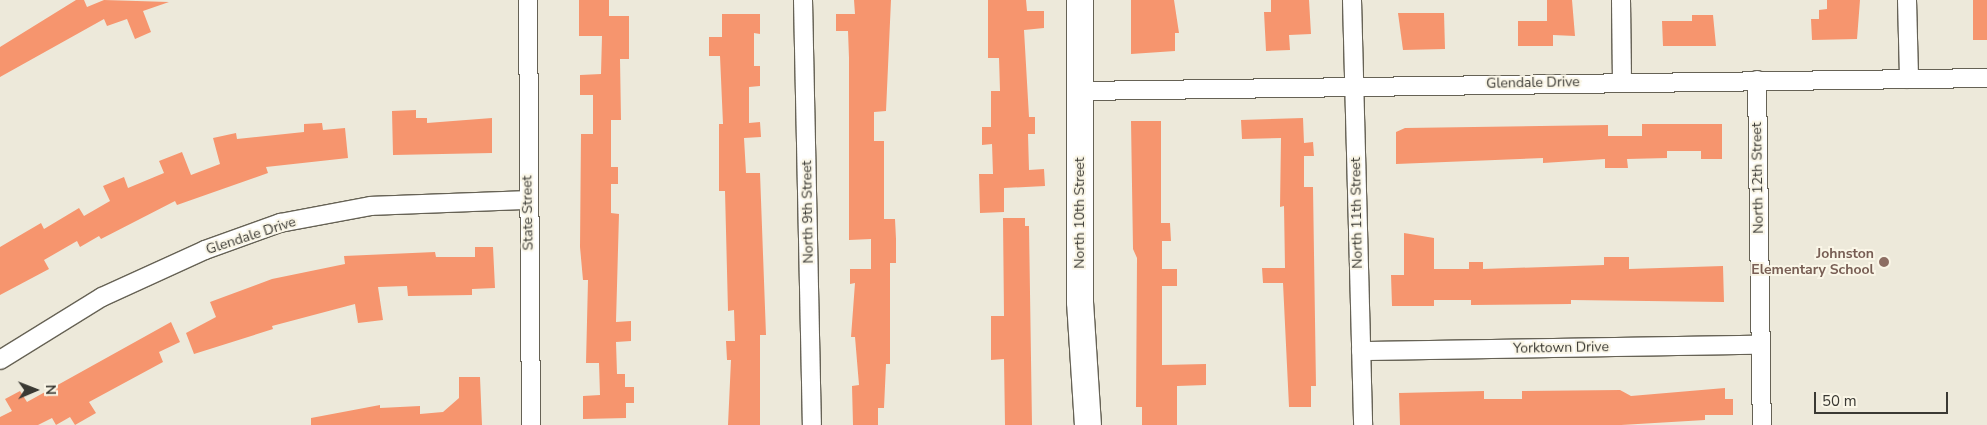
<!DOCTYPE html>
<html>
<head>
<meta charset="utf-8">
<style>
	body { margin:0 }
	#map { position:relative; width:1987px; height:425px; overflow:hidden; background:#ede9da; font-family:"Nunito Sans",sans-serif }
	div>[style] { position:absolute }
	[style*='--x'] { left:calc(var(--x)*1px); top:calc(var(--y)*1px); width:calc(var(--w)*1px); rotate:calc(var(--a)*1deg) }
	.building>* { inset:0; background:#f6956e }
	.roads { filter:drop-shadow(1px 0 #666255) drop-shadow(-1px 0 #666255) drop-shadow(0 1px #666255) drop-shadow(0 -1px #666255) }
	.minor>* { height:18px; margin:-9px; padding:0 9px; transform-origin:9px; border-radius:9px; background:#fff }
	.secondary>* { height:26px; margin:-13px; padding:0 13px; transform-origin:13px; border-radius:13px; background:#fff }
	.dots>* { width:14px; height:14px; translate:-50% -50%; box-sizing:border-box; border:2px solid #faf6e7; border-radius:50% }
	span { translate:-50% -50%; white-space:nowrap; text-align:center; line-height:1.15; -webkit-text-stroke:4px #faf6e7; paint-order:stroke }
	.street-label { font-size:14px; color:#3a3933 }
	.education-label { font-size:14px; color:#785e54; font-weight:700 }
	.right { translate:-100% -50%; text-align:right }
	.north { position:absolute; left:10px; top:365px; width:50px; height:50px; -webkit-text-stroke:4px #faf6e7; paint-order:stroke; rotate:89deg; font-size:14px; font-weight:700; line-height:20px; text-align:center; color:#3a3933 }
	.north::after { content:''; display:block; margin:auto; width:18px; height:22px; background:#3a3933; clip-path:polygon(50% 0,100% 100%,50% 72%,0 100%) }
	.scale { position:absolute; left:1814px; top:392px; width:134px; height:22px; box-sizing:border-box; border:2px solid #3a3933; border-top:0; padding-left:6px; font-size:15px; line-height:18px; white-space:nowrap; color:#3a3933; -webkit-text-stroke:4px #faf6e7; paint-order:stroke }
</style>
</head>
<body>
<div id="map">
	<div class="building">
		<div style="clip-path:polygon(76px 0,84px 0,87px 7px,104px 0,169px 2px,143px 11px,151px 32px,135px 39px,127px 19px,107px 26px,104px 19px,0 77px,0 47px)"></div>
		<div style="clip-path:polygon(579px 0,609px 0,609px 16px,629px 16px,629px 59px,620px 59px,621px 120px,611px 120px,611px 167px,618px 167px,618px 184px,611px 184px,611px 213px,619px 214px,616px 322px,631px 321px,631px 341px,616px 342px,617px 374px,625px 374px,625px 387px,634px 387px,634px 403px,626px 403px,626px 418px,583px 419px,583px 396px,600px 395px,599px 363px,586px 363px,588px 280px,583px 280px,580px 247px,581px 134px,593px 134px,593px 95px,580px 95px,580px 75px,601px 74px,602px 36px,579px 36px)"></div>
		<div style="clip-path:polygon(854px 0,891px 0,886px 111px,874px 112px,874px 141px,884px 141px,884px 219px,895px 219px,896px 239px,896px 263px,890px 263px,890px 364px,886px 364px,884px 408px,878px 408px,878px 425px,853px 425px,852px 386px,859px 385px,855px 337px,851px 337px,855px 283px,850px 284px,850px 269px,871px 269px,871px 239px,849px 240px,849px 58px,848px 31px,836px 31px,836px 14px,855px 14px)"></div>
		<div style="clip-path:polygon(988px 0,1026px 0,1027px 11px,1044px 11px,1044px 28px,1024px 30px,1029px 117px,1035px 117px,1035px 134px,1028px 134px,1029px 170px,1044px 169px,1045px 186px,1004px 188px,1004px 212px,980px 213px,979px 174px,993px 174px,992px 144px,982px 145px,982px 127px,991px 127px,991px 91px,1000px 91px,999px 58px,988px 58px)"></div>
		<div style="clip-path:polygon(1131px 0,1174px 0,1179px 33px,1175px 33px,1175px 51px,1131px 54px)"></div>
		<div style="clip-path:polygon(1271px 0,1309px 0,1311px 34px,1289px 35px,1290px 50px,1266px 51px,1264px 12px,1271px 12px)"></div>
		<div style="clip-path:polygon(1547px 0,1572px 0,1575px 36px,1553px 35px,1553px 46px,1518px 46px,1518px 21px,1547px 21px)"></div>
		<div style="clip-path:polygon(1827px 0,1860px 0,1857px 39px,1812px 40px,1811px 19px,1819px 19px,1819px 10px,1827px 9px)"></div>
		<div style="clip-path:polygon(1973px 0,1987px 0,1987px 40px,1973px 40px)"></div>
		<div style="clip-path:polygon(1398px 13px,1444px 13px,1445px 49px,1403px 50px)"></div>
		<div style="clip-path:polygon(722px 14px,760px 14px,760px 34px,754px 33px,754px 66px,760px 66px,760px 86px,749px 87px,749px 123px,760px 122px,761px 137px,744px 138px,746px 173px,760px 173px,766px 335px,760px 335px,760px 425px,728px 425px,731px 360px,727px 360px,726px 341px,735px 341px,734px 310px,728px 311px,725px 191px,719px 191px,719px 124px,723px 124px,720px 56px,709px 56px,709px 37px,722px 37px)"></div>
		<div style="clip-path:polygon(1692px 15px,1713px 15px,1716px 46px,1663px 46px,1662px 21px,1692px 21px)"></div>
		<div style="clip-path:polygon(416px 110px,416px 118px,427px 118px,427px 123px,492px 118px,492px 153px,393px 155px,392px 111px)"></div>
		<div style="clip-path:polygon(1303px 118px,1304px 143px,1313px 142px,1314px 156px,1304px 156px,1304px 187px,1313px 187px,1316px 386px,1311px 386px,1311px 407px,1289px 407px,1283px 283px,1263px 283px,1262px 268px,1285px 268px,1284px 206px,1280px 207px,1281px 138px,1242px 139px,1241px 120px)"></div>
		<div style="clip-path:polygon(1131px 121px,1161px 121px,1161px 223px,1170px 223px,1171px 241px,1162px 241px,1162px 269px,1177px 269px,1177px 286px,1162px 286px,1162px 365px,1206px 364px,1206px 385px,1177px 386px,1177px 425px,1142px 425px,1142px 407px,1136px 407px,1137px 258px,1133px 249px)"></div>
		<div style="clip-path:polygon(322px 123px,323px 130px,345px 128px,348px 158px,266px 167px,268px 173px,177px 205px,175px 201px,101px 239px,99px 236px,80px 247px,77px 241px,44px 260px,49px 269px,0 295px,0 247px,41px 223px,44px 229px,79px 208px,84px 216px,110px 201px,103px 186px,124px 177px,128px 188px,164px 173px,159px 161px,182px 152px,191px 175px,220px 164px,213px 138px,236px 133px,237px 139px,304px 132px,304px 124px)"></div>
		<div style="clip-path:polygon(1642px 124px,1722px 124px,1722px 159px,1701px 159px,1701px 151px,1667px 151px,1667px 158px,1627px 159px,1628px 168px,1605px 168px,1605px 159px,1543px 163px,1543px 158px,1396px 164px,1396px 132px,1405px 128px,1608px 125px,1608px 136px,1642px 136px)"></div>
		<div style="clip-path:polygon(1003px 218px,1025px 218px,1025px 226px,1029px 226px,1032px 425px,1005px 425px,1004px 359px,991px 360px,991px 316px,1004px 316px)"></div>
		<div style="clip-path:polygon(1404px 233px,1434px 238px,1434px 269px,1469px 269px,1469px 262px,1483px 262px,1483px 269px,1604px 265px,1604px 257px,1629px 257px,1629px 269px,1723px 266px,1724px 302px,1571px 300px,1571px 304px,1471px 305px,1471px 300px,1434px 300px,1434px 306px,1392px 306px,1391px 275px,1404px 275px)"></div>
		<div style="clip-path:polygon(475px 247px,493px 247px,495px 288px,472px 289px,472px 295px,408px 296px,407px 286px,378px 287px,383px 320px,358px 323px,355px 304px,272px 326px,273px 329px,194px 354px,186px 333px,216px 317px,210px 302px,272px 279px,345px 264px,344px 256px,435px 252px,436px 257px,475px 257px)"></div>
		<div style="clip-path:polygon(171px 322px,180px 342px,159px 352px,163px 362px,89px 402px,96px 413px,75px 425px,70px 417px,56px 425px,52px 418px,38px 425px,0 425px,0 417px,12px 411px,5px 399px,20px 391px,27px 402px)"></div>
		<div style="clip-path:polygon(459px 377px,480px 377px,482px 425px,311px 425px,311px 418px,380px 405px,380px 408px,420px 406px,420px 414px,443px 412px,459px 398px)"></div>
		<div style="clip-path:polygon(1725px 388px,1725px 399px,1733px 399px,1733px 415px,1705px 415px,1705px 420px,1621px 425px,1400px 425px,1399px 393px,1484px 391px,1484px 399px,1522px 399px,1522px 391px,1620px 390px,1631px 396px)"></div>
	</div>
	<div class="roads">
		<div class="minor">
			<div style="--x:528;--y:0;--w:425;--a:89.6"></div>
			<div style="--x:803;--y:0;--w:425;--a:88.8"></div>
			<div style="--x:1352;--y:0;--w:425;--a:88.5"></div>
			<div style="--x:1621;--y:0;--w:81;--a:89.3"></div>
			<div style="--x:1907;--y:0;--w:79;--a:88.5"></div>
			<div style="--x:1757;--y:80;--w:345;--a:89.2"></div>
			<div style="--x:1080;--y:91;--w:907;--a:-0.82"></div>
			<div style="--x:1361;--y:351;--w:400;--a:-0.9"></div>
			<div style="--x:0;--y:360;--w:120;--a:-31.7"></div>
			<div style="--x:102;--y:297;--w:113;--a:-24.5"></div>
			<div style="--x:205;--y:250;--w:80;--a:-19.8"></div>
			<div style="--x:280;--y:223;--w:93;--a:-10.6"></div>
			<div style="--x:371;--y:206;--w:157;--a:-2.2"></div>
		</div>
		<div class="secondary">
			<div style="--x:1080;--y:0;--w:302;--a:90"></div>
			<div style="--x:1080;--y:302;--w:123;--a:86.3"></div>
		</div>
	</div>
	<div class="dots">
		<div style="left:1884px;top:262px;background:#8d6e63"></div>
	</div>
	<div class="street-label">
		<span style="left:1533px;top:83px;rotate:-1deg">Glendale Drive</span>
		<span style="left:1758px;top:178px;rotate:-91deg">North 12th Street</span>
		<span style="left:808px;top:212px;rotate:-91deg">North 9th Street</span>
		<span style="left:528px;top:213px;rotate:-91deg">State Street</span>
		<span style="left:1080px;top:213px;rotate:-90deg">North 10th Street</span>
		<span style="left:1357px;top:213px;rotate:-91deg">North 11th Street</span>
		<span style="left:251px;top:236px;rotate:-18deg">Glendale Drive</span>
		<span style="left:1561px;top:348px;rotate:-1deg">Yorktown Drive</span>
	</div>
	<div class="education-label">
		<span class="right" style="left:1874px;top:262px">Johnston<br>Elementary School</span>
	</div>
	<div class="north">N</div>
	<div class="scale">50 m</div>
</div>
</body>
</html>
